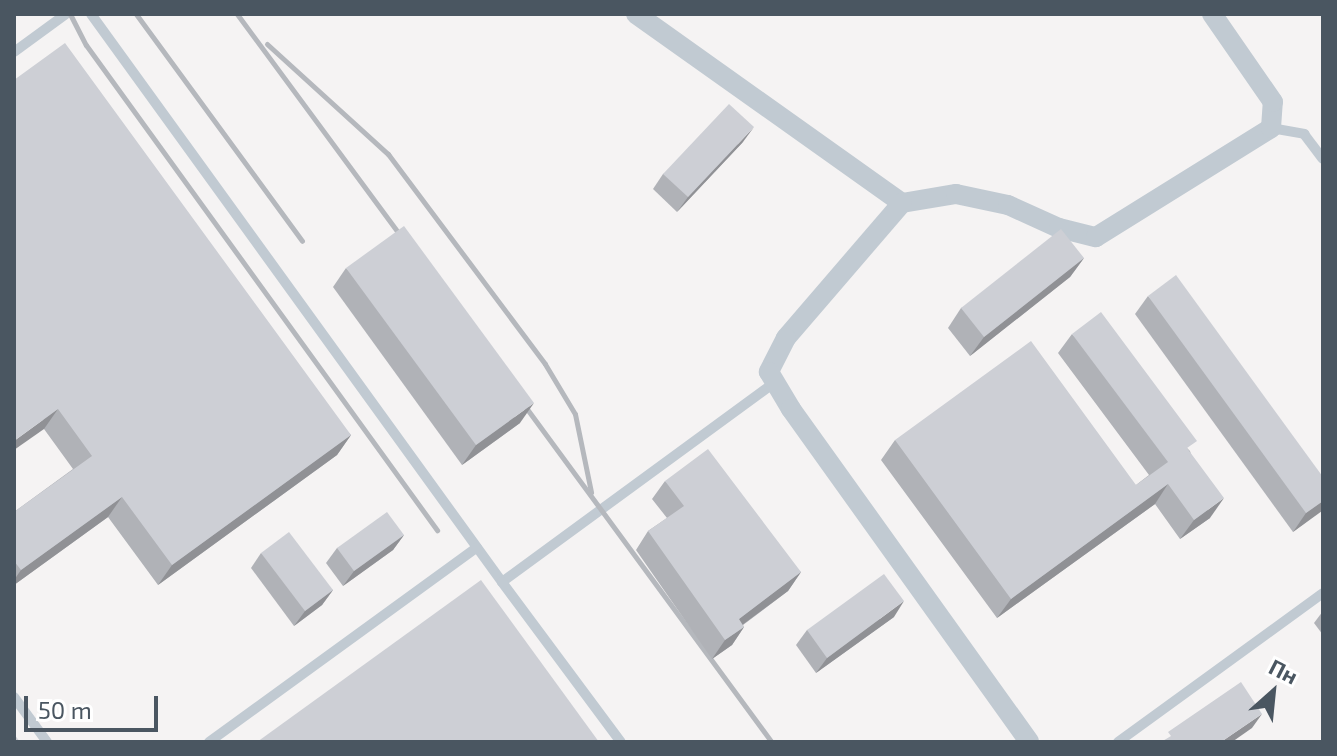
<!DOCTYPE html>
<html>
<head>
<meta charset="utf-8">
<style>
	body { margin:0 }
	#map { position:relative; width:1337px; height:756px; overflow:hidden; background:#f5f3f3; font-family:"Exo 2",sans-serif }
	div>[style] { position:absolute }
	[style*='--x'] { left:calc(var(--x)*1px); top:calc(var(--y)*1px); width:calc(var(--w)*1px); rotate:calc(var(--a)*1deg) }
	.lane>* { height:10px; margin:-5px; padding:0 5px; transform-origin:5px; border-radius:5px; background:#c1cad2 }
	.street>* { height:20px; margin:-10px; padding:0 10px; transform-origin:10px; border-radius:10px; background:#c1cad2 }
	.rail>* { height:5px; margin:-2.5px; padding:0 2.5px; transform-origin:2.5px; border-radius:2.5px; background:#b5b8bd }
	.wall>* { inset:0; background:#b0b2b7 }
	.shaded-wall>* { inset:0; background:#909195 }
	.building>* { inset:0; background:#cdcfd5 }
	span { translate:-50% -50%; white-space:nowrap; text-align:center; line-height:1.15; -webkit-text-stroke:6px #fff; paint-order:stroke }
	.frame { position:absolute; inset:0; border:16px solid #4a5661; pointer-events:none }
	.north { position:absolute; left:1233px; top:652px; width:80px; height:80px; -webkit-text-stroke:6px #fff; paint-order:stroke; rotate:27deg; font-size:22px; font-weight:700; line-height:32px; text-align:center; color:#4a5661 }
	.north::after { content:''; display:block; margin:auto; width:28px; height:36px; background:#4a5661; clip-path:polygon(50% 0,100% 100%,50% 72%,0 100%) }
	.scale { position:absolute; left:24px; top:696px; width:134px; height:36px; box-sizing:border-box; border:4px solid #4a5661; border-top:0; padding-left:10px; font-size:24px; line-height:28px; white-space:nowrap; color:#4a5661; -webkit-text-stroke:6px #fff; paint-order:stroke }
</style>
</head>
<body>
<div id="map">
	<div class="lane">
		<div style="--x:91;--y:14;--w:701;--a:54.11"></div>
		<div style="--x:502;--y:582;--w:338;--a:-36.2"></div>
		<div style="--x:14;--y:52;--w:64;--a:-36.2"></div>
		<div style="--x:1271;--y:128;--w:34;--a:10"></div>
		<div style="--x:1304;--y:134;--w:31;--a:53"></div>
		<div style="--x:502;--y:582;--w:199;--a:53.4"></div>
		<div style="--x:14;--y:697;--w:56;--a:53.7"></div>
		<div style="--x:209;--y:742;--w:331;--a:-36"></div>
		<div style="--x:1118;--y:742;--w:253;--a:-36"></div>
	</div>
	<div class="street">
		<div style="--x:636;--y:14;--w:326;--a:35.4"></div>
		<div style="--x:902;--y:203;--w:55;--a:-9.5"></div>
		<div style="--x:956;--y:194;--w:53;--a:11.9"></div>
		<div style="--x:1008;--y:205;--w:56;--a:24.3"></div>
		<div style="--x:1059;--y:228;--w:38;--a:14"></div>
		<div style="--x:1096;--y:237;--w:206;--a:-31.9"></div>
		<div style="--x:1271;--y:128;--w:26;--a:-86"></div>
		<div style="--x:1273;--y:102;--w:107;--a:-124.7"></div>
		<div style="--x:902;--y:203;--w:178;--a:130.7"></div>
		<div style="--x:786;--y:338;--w:38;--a:117"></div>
		<div style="--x:769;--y:372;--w:43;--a:59.3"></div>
		<div style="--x:791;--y:409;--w:409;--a:54.4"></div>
	</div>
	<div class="rail">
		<div style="--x:70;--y:14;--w:35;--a:63"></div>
		<div style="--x:86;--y:45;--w:599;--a:54.11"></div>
		<div style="--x:136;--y:14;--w:281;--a:53.8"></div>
		<div style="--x:237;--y:14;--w:292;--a:53.6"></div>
		<div style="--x:267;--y:44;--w:164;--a:42.3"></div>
		<div style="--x:388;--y:154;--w:262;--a:53.2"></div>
		<div style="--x:545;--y:364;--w:58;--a:59"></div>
		<div style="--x:575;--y:414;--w:80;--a:78.4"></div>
		<div style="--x:516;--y:394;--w:432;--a:53.7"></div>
	</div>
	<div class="wall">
		<div style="clip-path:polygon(14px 80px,351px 435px,337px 455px,158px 585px,108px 517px,14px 585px,14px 512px,73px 469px,44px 429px)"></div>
		<div style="clip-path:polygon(743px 142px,677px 212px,653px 189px,663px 174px)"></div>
		<div style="clip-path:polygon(1084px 258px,1070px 277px,970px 356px,948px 328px,961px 308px)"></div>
		<div style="clip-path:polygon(346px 268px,520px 423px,462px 465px,333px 287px)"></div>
		<div style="clip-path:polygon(1148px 296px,1323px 477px,1323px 509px,1293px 532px,1135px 314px)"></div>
		<div style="clip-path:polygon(1072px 334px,1190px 451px,1210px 518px,1180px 539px,1155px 504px,997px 618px,881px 460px,895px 440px,1136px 485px,1149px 475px,1058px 353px)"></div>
		<div style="clip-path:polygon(665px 481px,801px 572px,788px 591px,743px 625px,744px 627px,732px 645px,712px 659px,636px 550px,648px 531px,667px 518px,652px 499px)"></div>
		<div style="clip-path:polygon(404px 535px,393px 550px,343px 586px,326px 563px,337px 548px)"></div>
		<div style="clip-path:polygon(261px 553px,333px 590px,322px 605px,294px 626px,251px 568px)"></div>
		<div style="clip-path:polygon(1323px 611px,1323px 635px,1314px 623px)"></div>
		<div style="clip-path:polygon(894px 617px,816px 673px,796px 645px,807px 630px)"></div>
	</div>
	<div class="shaded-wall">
		<div style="clip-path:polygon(754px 127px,743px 142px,677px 212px,688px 197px)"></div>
		<div style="clip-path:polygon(1084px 258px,1070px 277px,970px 356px,984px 337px)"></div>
		<div style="clip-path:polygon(534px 403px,520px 423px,462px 465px,476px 445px)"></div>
		<div style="clip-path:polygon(58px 409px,44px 429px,14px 450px,14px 441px)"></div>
		<div style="clip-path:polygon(351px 435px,337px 455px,158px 585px,172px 565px)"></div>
		<div style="clip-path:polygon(1168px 484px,1155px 504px,997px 618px,1011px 599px)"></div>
		<div style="clip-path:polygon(122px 497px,108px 517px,14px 585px,14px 580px,21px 570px)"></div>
		<div style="clip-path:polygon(1224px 498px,1210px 518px,1180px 539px,1194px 520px)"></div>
		<div style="clip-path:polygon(1323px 501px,1322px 511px,1293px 532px,1306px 513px)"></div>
		<div style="clip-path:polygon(404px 535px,393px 550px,343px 586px,354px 571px)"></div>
		<div style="clip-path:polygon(801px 572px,788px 591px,726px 637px,739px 619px)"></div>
		<div style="clip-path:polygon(333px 590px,322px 605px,294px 626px,305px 611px)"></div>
		<div style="clip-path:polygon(904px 601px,894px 617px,816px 673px,827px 658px)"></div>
		<div style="clip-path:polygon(744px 627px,732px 645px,712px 659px,725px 640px)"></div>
		<div style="clip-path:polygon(1262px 714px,1252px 728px,1232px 742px,1221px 742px)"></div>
	</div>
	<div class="building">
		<div style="clip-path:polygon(65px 43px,351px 435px,172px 565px,122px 497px,21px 570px,14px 561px,14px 512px,92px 456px,58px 409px,14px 441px,14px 80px)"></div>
		<div style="clip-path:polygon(729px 104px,754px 127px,688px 197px,663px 174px)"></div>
		<div style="clip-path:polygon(404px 226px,534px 403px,476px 445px,346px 268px)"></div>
		<div style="clip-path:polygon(1061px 229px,1084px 258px,984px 337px,961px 308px)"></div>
		<div style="clip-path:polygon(1176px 275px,1323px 477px,1323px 501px,1306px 513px,1148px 296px)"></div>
		<div style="clip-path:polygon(1101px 312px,1197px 441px,1187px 448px,1224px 498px,1194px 520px,1168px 484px,1011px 599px,895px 440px,1031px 341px,1136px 485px,1168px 462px,1072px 334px)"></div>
		<div style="clip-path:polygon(708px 449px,801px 572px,739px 619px,744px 627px,725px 640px,648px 531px,684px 506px,665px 481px)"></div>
		<div style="clip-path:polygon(387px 512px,404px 535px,354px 571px,337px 548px)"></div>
		<div style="clip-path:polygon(289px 532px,333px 590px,305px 611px,261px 553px)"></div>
		<div style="clip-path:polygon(884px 574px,904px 601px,827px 658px,807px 630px)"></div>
		<div style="clip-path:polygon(481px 580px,599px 742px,257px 742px)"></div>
		<div style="clip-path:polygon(1241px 682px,1262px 714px,1221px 742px,1161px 742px,1171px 736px,1168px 732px)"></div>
		<div style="clip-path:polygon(14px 734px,20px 742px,14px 742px)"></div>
	</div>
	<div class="frame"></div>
	<div class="north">Пн</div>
	<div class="scale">50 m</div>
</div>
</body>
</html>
